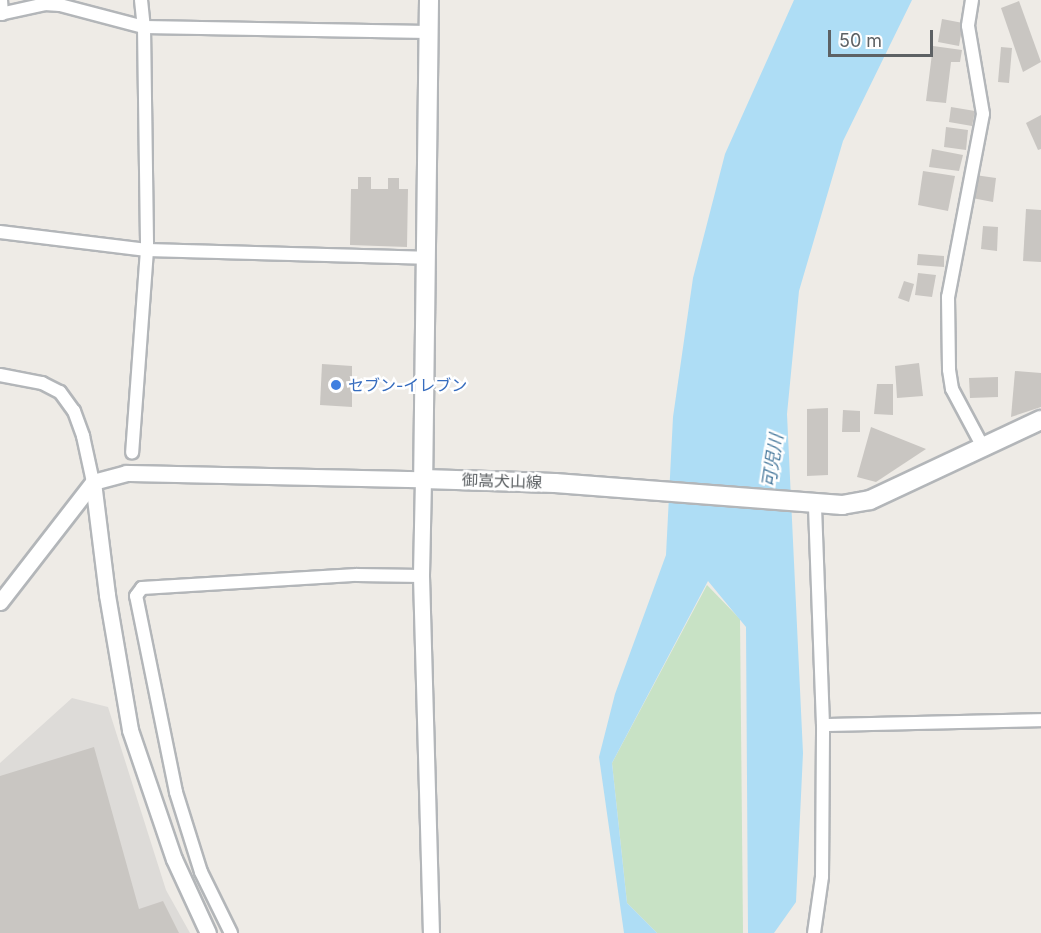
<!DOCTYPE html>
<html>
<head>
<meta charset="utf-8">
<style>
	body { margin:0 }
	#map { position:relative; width:1041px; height:933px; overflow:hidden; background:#eeebe6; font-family:Inter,"Noto Sans JP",sans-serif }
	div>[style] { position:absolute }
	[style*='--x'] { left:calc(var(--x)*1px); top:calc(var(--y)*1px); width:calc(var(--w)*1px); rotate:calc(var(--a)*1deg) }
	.industrial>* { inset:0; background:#dddbd8 }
	.green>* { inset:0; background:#c8e2c5 }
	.water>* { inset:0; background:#aeddf5 }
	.building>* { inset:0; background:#c9c6c2 }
	.roads { filter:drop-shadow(2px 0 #b3b6b9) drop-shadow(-2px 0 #b3b6b9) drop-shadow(0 2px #b3b6b9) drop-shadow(0 -2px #b3b6b9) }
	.minor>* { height:12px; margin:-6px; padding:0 6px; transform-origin:6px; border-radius:6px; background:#fff }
	.tertiary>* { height:15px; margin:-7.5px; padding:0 7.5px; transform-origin:7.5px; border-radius:7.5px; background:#fff }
	.secondary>* { height:18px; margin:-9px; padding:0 9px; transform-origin:9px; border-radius:9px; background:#fff }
	.dots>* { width:16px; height:16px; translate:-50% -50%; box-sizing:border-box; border:3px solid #fff; border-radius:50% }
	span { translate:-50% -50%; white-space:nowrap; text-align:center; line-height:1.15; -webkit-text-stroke:5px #fff; paint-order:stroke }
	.shop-label { font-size:16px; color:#366cbe }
	.left { translate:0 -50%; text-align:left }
	.street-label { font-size:16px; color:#5d6164 }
	.water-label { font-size:18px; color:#497a9d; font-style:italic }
	.scale { position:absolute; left:828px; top:30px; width:105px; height:27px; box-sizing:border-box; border:3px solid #5d6164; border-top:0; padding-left:8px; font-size:18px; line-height:21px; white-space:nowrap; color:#5d6164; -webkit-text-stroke:4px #fff; paint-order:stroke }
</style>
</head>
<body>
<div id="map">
	<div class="industrial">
		<div style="clip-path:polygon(72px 698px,108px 707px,166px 890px,190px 933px,0 933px,0 763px)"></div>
	</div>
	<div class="green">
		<div style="clip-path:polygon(707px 585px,740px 619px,743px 933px,657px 933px,627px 903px,612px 763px)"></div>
	</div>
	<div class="water">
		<div style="clip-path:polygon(794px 0,912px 0,843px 141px,799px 291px,787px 414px,803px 753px,796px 902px,774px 933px,748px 933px,746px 627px,708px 581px,612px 763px,627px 903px,657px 933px,624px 933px,599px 757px,615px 694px,666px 555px,673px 417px,693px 278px,725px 154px)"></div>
	</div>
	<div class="building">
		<div style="clip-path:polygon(1019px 1px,1041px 62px,1023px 72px,1001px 8px)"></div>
		<div style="clip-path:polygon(942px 19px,963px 23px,959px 46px,938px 42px)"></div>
		<div style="clip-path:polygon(933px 46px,962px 50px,960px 62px,951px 62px,946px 103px,926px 101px)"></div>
		<div style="clip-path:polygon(1001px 47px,1012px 48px,1009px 83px,998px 82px)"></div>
		<div style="clip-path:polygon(951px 107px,975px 111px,972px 126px,949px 122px)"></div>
		<div style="clip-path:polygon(1041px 115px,1041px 149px,1038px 150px,1026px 123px)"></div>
		<div style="clip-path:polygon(946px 127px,968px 130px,966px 150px,944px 147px)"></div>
		<div style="clip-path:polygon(932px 149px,963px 155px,959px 171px,929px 167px)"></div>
		<div style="clip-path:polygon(923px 171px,955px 176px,948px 211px,918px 205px)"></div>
		<div style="clip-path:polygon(975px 175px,996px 178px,993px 202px,972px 198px)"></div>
		<div style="clip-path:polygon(358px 177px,371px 177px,371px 189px,388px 189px,388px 178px,399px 178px,399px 189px,408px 189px,407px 247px,350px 245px,351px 189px,358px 189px)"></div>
		<div style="clip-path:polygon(1026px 209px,1041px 210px,1041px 262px,1023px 261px)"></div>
		<div style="clip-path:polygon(983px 226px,998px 227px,997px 251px,981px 249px)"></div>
		<div style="clip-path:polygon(918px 254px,944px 256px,944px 267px,917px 265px)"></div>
		<div style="clip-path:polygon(918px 273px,936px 275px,932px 297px,915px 295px)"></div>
		<div style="clip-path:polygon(904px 281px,914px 284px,909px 302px,898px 298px)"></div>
		<div style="clip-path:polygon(919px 363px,923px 396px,897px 398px,895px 366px)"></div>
		<div style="clip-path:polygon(322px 364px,352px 366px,352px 407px,320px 405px)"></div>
		<div style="clip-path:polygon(1015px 371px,1041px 373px,1041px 407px,1011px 417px)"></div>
		<div style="clip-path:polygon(998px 377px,998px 397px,970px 398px,969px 378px)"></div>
		<div style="clip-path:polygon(877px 384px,893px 384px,893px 415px,874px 414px)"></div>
		<div style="clip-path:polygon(828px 408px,828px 475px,807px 476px,807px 409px)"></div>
		<div style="clip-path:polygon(843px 410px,860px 411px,860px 432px,842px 432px)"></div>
		<div style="clip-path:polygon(871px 427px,926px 449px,876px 482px,857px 477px)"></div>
		<div style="clip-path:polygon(94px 747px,139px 909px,163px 901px,179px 933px,0 933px,0 776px)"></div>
	</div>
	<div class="roads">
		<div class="minor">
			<div style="--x:1;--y:0;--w:14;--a:86"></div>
			<div style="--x:141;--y:0;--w:27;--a:84"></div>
			<div style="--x:144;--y:27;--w:284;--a:1"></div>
			<div style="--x:972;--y:0;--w:26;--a:99"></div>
			<div style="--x:968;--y:26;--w:89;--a:80.3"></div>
			<div style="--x:983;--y:114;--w:186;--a:100.8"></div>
			<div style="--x:948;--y:297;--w:73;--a:89.2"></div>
			<div style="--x:949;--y:370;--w:19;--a:81"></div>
			<div style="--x:952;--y:389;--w:66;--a:61.9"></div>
			<div style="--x:0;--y:14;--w:46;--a:-12.5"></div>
			<div style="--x:45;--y:4;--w:15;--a:4"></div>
			<div style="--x:60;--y:5;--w:87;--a:14.7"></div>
			<div style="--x:144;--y:27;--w:223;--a:89.2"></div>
			<div style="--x:147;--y:250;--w:203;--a:94.2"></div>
			<div style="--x:0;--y:232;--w:148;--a:7"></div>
			<div style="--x:147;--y:250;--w:278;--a:1.6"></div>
			<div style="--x:0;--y:375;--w:43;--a:10.8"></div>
			<div style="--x:42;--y:383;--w:20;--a:27"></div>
			<div style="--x:60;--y:392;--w:24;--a:54"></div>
			<div style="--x:74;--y:411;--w:27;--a:70"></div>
			<div style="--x:83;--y:436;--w:47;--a:77.7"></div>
			<div style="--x:823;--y:725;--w:218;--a:-1.3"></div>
			<div style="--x:231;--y:933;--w:68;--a:-116.2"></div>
			<div style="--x:201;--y:872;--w:84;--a:-107.4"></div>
			<div style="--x:176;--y:792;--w:200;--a:-101.5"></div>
			<div style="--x:136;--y:596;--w:10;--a:-53"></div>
			<div style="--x:142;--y:588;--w:215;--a:-3.5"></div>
			<div style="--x:357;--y:575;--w:64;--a:0.9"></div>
			<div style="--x:814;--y:933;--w:57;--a:-81.9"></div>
			<div style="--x:822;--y:877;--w:152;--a:-89.6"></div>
			<div style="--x:823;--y:725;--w:220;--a:-92.1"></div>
		</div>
		<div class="tertiary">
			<div style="--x:93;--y:482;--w:114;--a:82.9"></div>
			<div style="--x:107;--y:595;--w:137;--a:80.3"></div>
			<div style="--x:130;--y:730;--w:136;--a:71.2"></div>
			<div style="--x:174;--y:859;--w:81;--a:65.3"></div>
			<div style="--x:0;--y:602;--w:152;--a:-52.2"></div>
			<div style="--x:93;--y:482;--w:34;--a:-15"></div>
			<div style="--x:126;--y:473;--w:297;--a:1.2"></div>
			<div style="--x:423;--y:479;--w:97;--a:91.2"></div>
			<div style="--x:421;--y:576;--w:357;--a:88.4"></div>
		</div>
		<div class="secondary">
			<div style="--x:429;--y:0;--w:479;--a:90.7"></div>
			<div style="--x:423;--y:479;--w:132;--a:1.7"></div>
			<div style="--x:555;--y:483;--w:288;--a:4.4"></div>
			<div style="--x:842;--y:505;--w:28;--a:-10"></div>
			<div style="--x:870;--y:500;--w:189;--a:-25.1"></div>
		</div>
	</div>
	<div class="dots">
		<div style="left:336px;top:385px;background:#3f7fe0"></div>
	</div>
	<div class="shop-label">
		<span class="left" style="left:348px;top:385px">セブン-イレブン</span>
	</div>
	<div class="street-label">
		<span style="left:502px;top:481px;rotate:2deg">御嵩犬山線</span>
	</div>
	<div class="water-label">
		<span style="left:773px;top:461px;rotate:-81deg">可児川</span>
	</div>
	<div class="scale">50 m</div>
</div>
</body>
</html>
